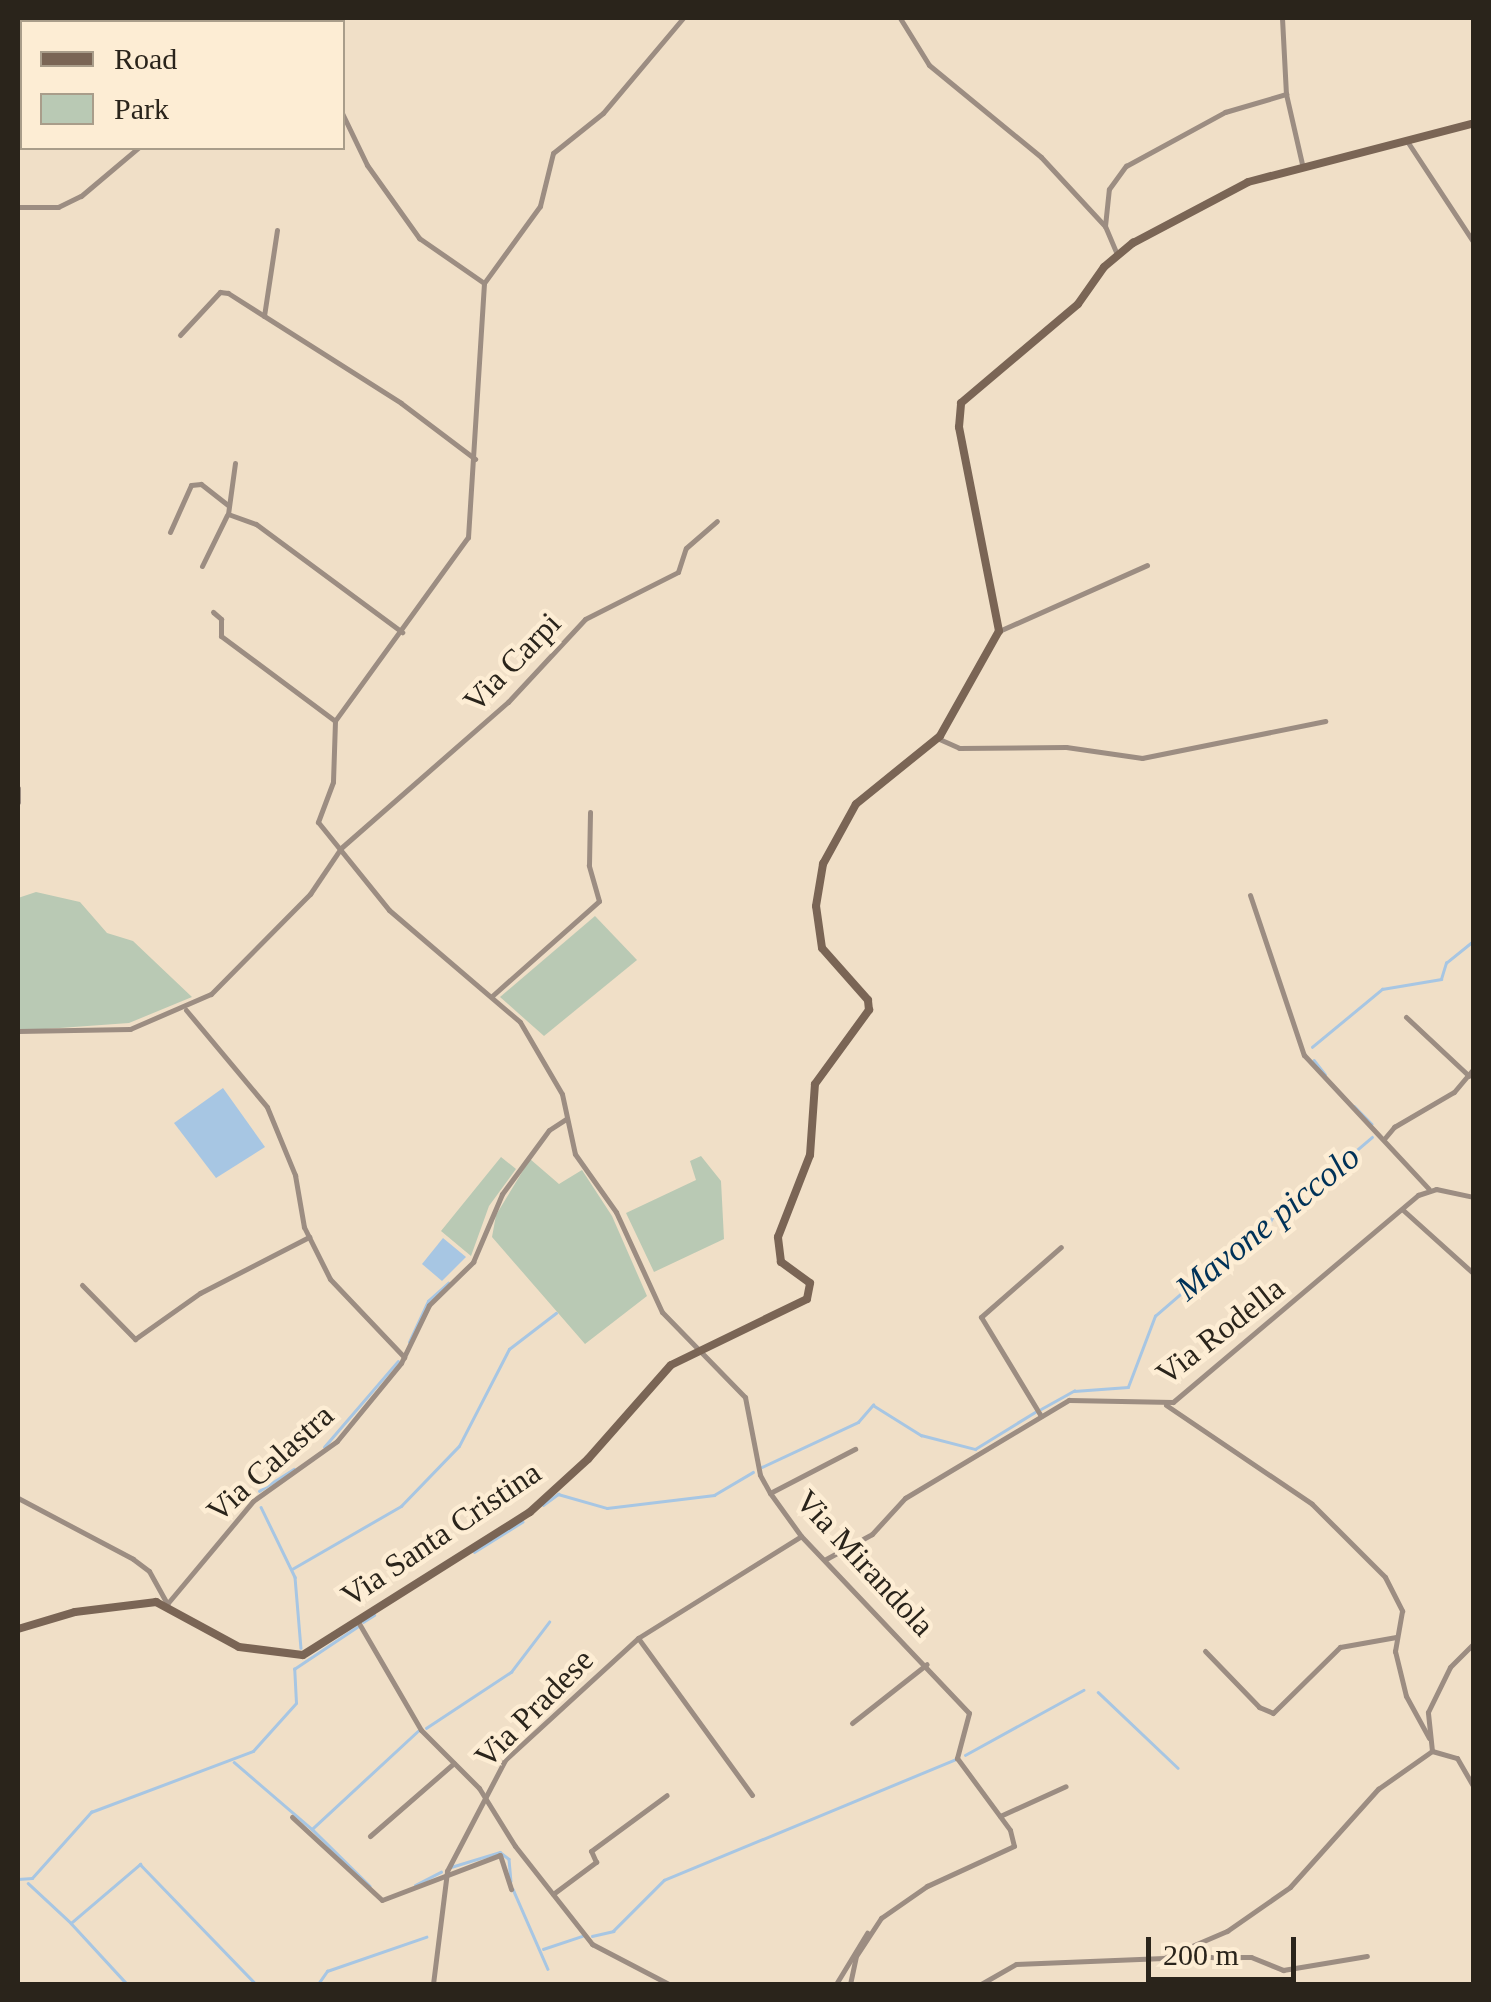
<!DOCTYPE html>
<html>
<head>
<meta charset="utf-8">
<style>
	body { margin:0 }
	#map { position:relative; width:1491px; height:2002px; overflow:hidden; background:#f0dfc7; font-family:Georgia,serif }
	div>[style] { position:absolute }
	[style*='--x'] { left:calc(var(--x)*1px); top:calc(var(--y)*1px); width:calc(var(--w)*1px); rotate:calc(var(--a)*1deg) }
	.green>* { inset:0; background:#b9c9b4 }
	.water>* { inset:0; background:#a7c6e3 }
	.stream>* { height:2.5px; margin:-1.25px; padding:0 1.25px; transform-origin:1.25px; border-radius:1.25px; background:#a7c6e3 }
	.street>* { height:5px; margin:-2.5px; padding:0 2.5px; transform-origin:2.5px; border-radius:2.5px; background:#9c8d82 }
	.secondary>* { height:8px; margin:-4px; padding:0 4px; transform-origin:4px; border-radius:4px; background:#7a6555 }
	span { translate:-50% -50%; white-space:nowrap; text-align:center; line-height:1.15; -webkit-text-stroke:9px #fdedd4; paint-order:stroke }
	.street-label { font-size:32px; color:#2a241b }
	.water-label { font-size:35px; color:#003258; font-style:italic }
	.frame { position:absolute; inset:0; border:20px solid #2a241b; pointer-events:none }
	.legend { position:absolute; left:20px; top:20px; width:325px; height:130px; box-sizing:border-box; background:#fdedd4; border:2px solid #a99d8a; margin:0; padding:12px 18px; list-style:none; font-size:30px; color:#2a241b }
	.legend li { display:flex; align-items:center; gap:20px; height:50px }
	.legend b { width:50px; border:2px solid #a99d8a }
	.scale { position:absolute; left:1146px; top:1937px; width:150px; height:45px; box-sizing:border-box; border:5px solid #2a241b; border-top:0; padding-left:12px; font-size:30px; line-height:35px; white-space:nowrap; color:#2a241b; -webkit-text-stroke:8px #fdedd4; paint-order:stroke }
</style>
</head>
<body>
<div id="map">
	<div class="green">
		<div style="clip-path:polygon(36px 892px,80px 902px,107px 933px,133px 941px,192px 997px,129px 1023px,18px 1031px,18px 898px)"></div>
		<div style="clip-path:polygon(595px 916px,637px 960px,544px 1036px,500px 997px)"></div>
		<div style="clip-path:polygon(701px 1156px,721px 1181px,724px 1239px,654px 1272px,626px 1213px,696px 1180px,690px 1161px)"></div>
		<div style="clip-path:polygon(501px 1157px,516px 1169px,489px 1206px,471px 1256px,441px 1231px)"></div>
		<div style="clip-path:polygon(530px 1159px,559px 1184px,582px 1170px,612px 1216px,647px 1296px,585px 1344px,492px 1237px,496px 1215px)"></div>
	</div>
	<div class="water">
		<div style="clip-path:polygon(223px 1088px,265px 1147px,216px 1178px,174px 1123px)"></div>
		<div style="clip-path:polygon(443px 1238px,466px 1257px,442px 1281px,422px 1264px)"></div>
	</div>
	<div class="stream">
		<div style="--x:1312;--y:1047;--w:91;--a:-39.6"></div>
		<div style="--x:1382;--y:989;--w:60;--a:-9.6"></div>
		<div style="--x:1441;--y:979;--w:17;--a:-73"></div>
		<div style="--x:1446;--y:963;--w:36;--a:-39"></div>
		<div style="--x:1314;--y:1060;--w:18;--a:52"></div>
		<div style="--x:1354;--y:1106;--w:25;--a:45"></div>
		<div style="--x:409;--y:1342;--w:45;--a:-65.1"></div>
		<div style="--x:428;--y:1301;--w:27;--a:-42"></div>
		<div style="--x:1041;--y:1409;--w:38;--a:-29"></div>
		<div style="--x:1074;--y:1391;--w:54;--a:-4.2"></div>
		<div style="--x:1128;--y:1387;--w:76;--a:-69.2"></div>
		<div style="--x:1155;--y:1316;--w:115;--a:-40.8"></div>
		<div style="--x:1242;--y:1241;--w:25;--a:-21"></div>
		<div style="--x:1265;--y:1232;--w:28;--a:-64"></div>
		<div style="--x:1277;--y:1207;--w:46;--a:-29.9"></div>
		<div style="--x:1317;--y:1184;--w:72;--a:-40.5"></div>
		<div style="--x:324;--y:1447;--w:113;--a:-49.3"></div>
		<div style="--x:762;--y:1467;--w:106;--a:-25.1"></div>
		<div style="--x:858;--y:1422;--w:23;--a:-49"></div>
		<div style="--x:873;--y:1405;--w:57;--a:32"></div>
		<div style="--x:921;--y:1435;--w:56;--a:14.5"></div>
		<div style="--x:975;--y:1449;--w:70;--a:-31.7"></div>
		<div style="--x:259;--y:1491;--w:41;--a:-32.2"></div>
		<div style="--x:543;--y:1505;--w:19;--a:-36"></div>
		<div style="--x:558;--y:1494;--w:51;--a:15.9"></div>
		<div style="--x:607;--y:1508;--w:108;--a:-6.9"></div>
		<div style="--x:714;--y:1495;--w:45;--a:-30.5"></div>
		<div style="--x:261;--y:1507;--w:78;--a:64.1"></div>
		<div style="--x:295;--y:1577;--w:71;--a:85.2"></div>
		<div style="--x:474;--y:1552;--w:57;--a:-32"></div>
		<div style="--x:292;--y:1569;--w:126;--a:-30"></div>
		<div style="--x:401;--y:1506;--w:83;--a:-46"></div>
		<div style="--x:459;--y:1446;--w:109;--a:-62.7"></div>
		<div style="--x:509;--y:1349;--w:59;--a:-37.5"></div>
		<div style="--x:363;--y:1622;--w:13;--a:-32"></div>
		<div style="--x:1098;--y:1692;--w:110;--a:43.5"></div>
		<div style="--x:426;--y:1728;--w:102;--a:-33.4"></div>
		<div style="--x:511;--y:1672;--w:63;--a:-52.8"></div>
		<div style="--x:965;--y:1755;--w:135;--a:-28.8"></div>
		<div style="--x:234;--y:1762;--w:103;--a:40.7"></div>
		<div style="--x:312;--y:1829;--w:144;--a:-42.8"></div>
		<div style="--x:312;--y:1829;--w:81;--a:44.5"></div>
		<div style="--x:451;--y:1867;--w:51;--a:-17"></div>
		<div style="--x:500;--y:1852;--w:11;--a:38"></div>
		<div style="--x:509;--y:1859;--w:22;--a:85"></div>
		<div style="--x:18;--y:1879;--w:14;--a:-4"></div>
		<div style="--x:32;--y:1878;--w:89;--a:-48.2"></div>
		<div style="--x:91;--y:1812;--w:173;--a:-20.6"></div>
		<div style="--x:253;--y:1751;--w:64;--a:-48.1"></div>
		<div style="--x:296;--y:1703;--w:34;--a:-93"></div>
		<div style="--x:294;--y:1669;--w:76;--a:-33.7"></div>
		<div style="--x:28;--y:1883;--w:59;--a:42.9"></div>
		<div style="--x:71;--y:1923;--w:91;--a:-40.5"></div>
		<div style="--x:140;--y:1864;--w:167;--a:46"></div>
		<div style="--x:415;--y:1885;--w:29;--a:-27"></div>
		<div style="--x:513;--y:1889;--w:87;--a:66.4"></div>
		<div style="--x:71;--y:1923;--w:83;--a:47.4"></div>
		<div style="--x:592;--y:1936;--w:22;--a:-13"></div>
		<div style="--x:613;--y:1931;--w:72;--a:-45"></div>
		<div style="--x:664;--y:1880;--w:314;--a:-22.5"></div>
		<div style="--x:543;--y:1949;--w:41;--a:-18.4"></div>
		<div style="--x:318;--y:1984;--w:16;--a:-55"></div>
		<div style="--x:327;--y:1971;--w:105;--a:-19"></div>
	</div>
	<div class="street">
		<div style="--x:306;--y:18;--w:4;--a:76"></div>
		<div style="--x:683;--y:18;--w:124;--a:130.1"></div>
		<div style="--x:603;--y:113;--w:64;--a:141.3"></div>
		<div style="--x:553;--y:153;--w:55;--a:103.8"></div>
		<div style="--x:540;--y:206;--w:95;--a:126"></div>
		<div style="--x:484;--y:283;--w:255;--a:93.6"></div>
		<div style="--x:468;--y:537;--w:227;--a:125.9"></div>
		<div style="--x:335;--y:721;--w:61;--a:91.9"></div>
		<div style="--x:333;--y:782;--w:43;--a:110.6"></div>
		<div style="--x:318;--y:822;--w:113;--a:51.1"></div>
		<div style="--x:389;--y:910;--w:172;--a:40.5"></div>
		<div style="--x:520;--y:1022;--w:83;--a:59.7"></div>
		<div style="--x:562;--y:1094;--w:61;--a:77.8"></div>
		<div style="--x:575;--y:1154;--w:71;--a:54.7"></div>
		<div style="--x:616;--y:1212;--w:110;--a:65.3"></div>
		<div style="--x:662;--y:1312;--w:119;--a:45.7"></div>
		<div style="--x:745;--y:1397;--w:79;--a:79.1"></div>
		<div style="--x:760;--y:1475;--w:21;--a:61"></div>
		<div style="--x:770;--y:1493;--w:53;--a:54.2"></div>
		<div style="--x:801;--y:1536;--w:244;--a:46.5"></div>
		<div style="--x:969;--y:1713;--w:47;--a:104.9"></div>
		<div style="--x:957;--y:1758;--w:89;--a:53.6"></div>
		<div style="--x:1010;--y:1830;--w:16;--a:76"></div>
		<div style="--x:1014;--y:1846;--w:96;--a:155.3"></div>
		<div style="--x:927;--y:1886;--w:56;--a:145.2"></div>
		<div style="--x:881;--y:1918;--w:45;--a:123.3"></div>
		<div style="--x:856;--y:1956;--w:29;--a:102"></div>
		<div style="--x:900;--y:18;--w:55;--a:58.3"></div>
		<div style="--x:929;--y:65;--w:145;--a:39.4"></div>
		<div style="--x:1041;--y:157;--w:94;--a:47.2"></div>
		<div style="--x:1105;--y:226;--w:30;--a:67"></div>
		<div style="--x:1282;--y:18;--w:76;--a:87"></div>
		<div style="--x:1286;--y:94;--w:76;--a:77.1"></div>
		<div style="--x:113;--y:22;--w:4;--a:-90"></div>
		<div style="--x:202;--y:22;--w:5;--a:-53"></div>
		<div style="--x:342;--y:113;--w:58;--a:64.3"></div>
		<div style="--x:367;--y:165;--w:90;--a:54.5"></div>
		<div style="--x:419;--y:238;--w:79;--a:34.7"></div>
		<div style="--x:1407;--y:141;--w:122;--a:56.7"></div>
		<div style="--x:18;--y:207;--w:40;--a:0"></div>
		<div style="--x:58;--y:207;--w:25;--a:-26"></div>
		<div style="--x:81;--y:196;--w:75;--a:-40.1"></div>
		<div style="--x:1105;--y:226;--w:37;--a:-84"></div>
		<div style="--x:1109;--y:189;--w:29;--a:-54"></div>
		<div style="--x:1126;--y:166;--w:113;--a:-28.6"></div>
		<div style="--x:1225;--y:112;--w:64;--a:-16.4"></div>
		<div style="--x:264;--y:316;--w:87;--a:-81.4"></div>
		<div style="--x:180;--y:335;--w:59;--a:-47.1"></div>
		<div style="--x:220;--y:292;--w:8;--a:7"></div>
		<div style="--x:228;--y:293;--w:205;--a:32.4"></div>
		<div style="--x:401;--y:403;--w:93;--a:37.1"></div>
		<div style="--x:235;--y:463;--w:51;--a:97.8"></div>
		<div style="--x:228;--y:514;--w:30;--a:20"></div>
		<div style="--x:256;--y:524;--w:182;--a:36.5"></div>
		<div style="--x:170;--y:532;--w:51;--a:-65.9"></div>
		<div style="--x:191;--y:485;--w:10;--a:-6"></div>
		<div style="--x:201;--y:484;--w:34;--a:38"></div>
		<div style="--x:202;--y:566;--w:57;--a:-63.9"></div>
		<div style="--x:213;--y:612;--w:11;--a:41"></div>
		<div style="--x:221;--y:619;--w:17;--a:90"></div>
		<div style="--x:221;--y:636;--w:142;--a:36.7"></div>
		<div style="--x:999;--y:631;--w:162;--a:-24"></div>
		<div style="--x:937;--y:738;--w:24;--a:24"></div>
		<div style="--x:959;--y:748;--w:107;--a:-0.5"></div>
		<div style="--x:1066;--y:747;--w:77;--a:8.2"></div>
		<div style="--x:1142;--y:758;--w:187;--a:-11.4"></div>
		<div style="--x:18;--y:788;--w:14;--a:90"></div>
		<div style="--x:1250;--y:895;--w:169;--a:71.4"></div>
		<div style="--x:1304;--y:1055;--w:183;--a:47"></div>
		<div style="--x:492;--y:996;--w:143;--a:-41.6"></div>
		<div style="--x:599;--y:901;--w:37;--a:-106"></div>
		<div style="--x:589;--y:865;--w:53;--a:-88.9"></div>
		<div style="--x:186;--y:1010;--w:126;--a:50.1"></div>
		<div style="--x:267;--y:1107;--w:74;--a:67.6"></div>
		<div style="--x:295;--y:1175;--w:53;--a:80.2"></div>
		<div style="--x:304;--y:1227;--w:58;--a:63.4"></div>
		<div style="--x:330;--y:1279;--w:108;--a:46.5"></div>
		<div style="--x:1406;--y:1017;--w:86;--a:43.1"></div>
		<div style="--x:18;--y:1031;--w:112;--a:-1"></div>
		<div style="--x:130;--y:1029;--w:88;--a:-23.4"></div>
		<div style="--x:211;--y:994;--w:141;--a:-45.3"></div>
		<div style="--x:310;--y:894;--w:55;--a:-56"></div>
		<div style="--x:341;--y:848;--w:222;--a:-41.2"></div>
		<div style="--x:508;--y:702;--w:113;--a:-47.1"></div>
		<div style="--x:585;--y:619;--w:104;--a:-26.8"></div>
		<div style="--x:678;--y:572;--w:25;--a:-72"></div>
		<div style="--x:686;--y:548;--w:41;--a:-41.1"></div>
		<div style="--x:1384;--y:1139;--w:16;--a:-50"></div>
		<div style="--x:1394;--y:1127;--w:69;--a:-30.3"></div>
		<div style="--x:1454;--y:1092;--w:31;--a:-50"></div>
		<div style="--x:1403;--y:1210;--w:96;--a:42"></div>
		<div style="--x:82;--y:1285;--w:76;--a:45.5"></div>
		<div style="--x:135;--y:1339;--w:80;--a:-35.3"></div>
		<div style="--x:200;--y:1293;--w:123;--a:-27.2"></div>
		<div style="--x:1166;--y:1405;--w:176;--a:34.1"></div>
		<div style="--x:1312;--y:1504;--w:103;--a:45"></div>
		<div style="--x:1385;--y:1577;--w:38;--a:63"></div>
		<div style="--x:1402;--y:1611;--w:41;--a:99.9"></div>
		<div style="--x:1395;--y:1651;--w:46;--a:76.3"></div>
		<div style="--x:1406;--y:1696;--w:48;--a:61.3"></div>
		<div style="--x:1041;--y:1416;--w:116;--a:-121.2"></div>
		<div style="--x:981;--y:1317;--w:106;--a:-41.2"></div>
		<div style="--x:770;--y:1493;--w:96;--a:-27.4"></div>
		<div style="--x:18;--y:1498;--w:130;--a:27.9"></div>
		<div style="--x:133;--y:1559;--w:20;--a:37"></div>
		<div style="--x:149;--y:1571;--w:38;--a:61"></div>
		<div style="--x:826;--y:1559;--w:52;--a:-28.5"></div>
		<div style="--x:872;--y:1534;--w:49;--a:-47.5"></div>
		<div style="--x:905;--y:1498;--w:191;--a:-30.9"></div>
		<div style="--x:1069;--y:1400;--w:104;--a:1.1"></div>
		<div style="--x:1173;--y:1402;--w:321;--a:-40.2"></div>
		<div style="--x:1418;--y:1195;--w:19;--a:-18"></div>
		<div style="--x:1436;--y:1189;--w:39;--a:12"></div>
		<div style="--x:167;--y:1604;--w:134;--a:-50.1"></div>
		<div style="--x:253;--y:1501;--w:103;--a:-35.5"></div>
		<div style="--x:337;--y:1441;--w:101;--a:-50.6"></div>
		<div style="--x:401;--y:1363;--w:64;--a:-64.2"></div>
		<div style="--x:429;--y:1305;--w:62;--a:-44.3"></div>
		<div style="--x:473;--y:1262;--w:74;--a:-66.9"></div>
		<div style="--x:502;--y:1194;--w:79;--a:-53.7"></div>
		<div style="--x:549;--y:1130;--w:20;--a:-33"></div>
		<div style="--x:357;--y:1620;--w:127;--a:59.8"></div>
		<div style="--x:421;--y:1730;--w:82;--a:45"></div>
		<div style="--x:479;--y:1788;--w:68;--a:58.2"></div>
		<div style="--x:515;--y:1846;--w:125;--a:51.8"></div>
		<div style="--x:592;--y:1944;--w:87;--a:27.5"></div>
		<div style="--x:638;--y:1638;--w:194;--a:54"></div>
		<div style="--x:1205;--y:1651;--w:78;--a:46"></div>
		<div style="--x:1259;--y:1707;--w:15;--a:23"></div>
		<div style="--x:1273;--y:1713;--w:94;--a:-44.6"></div>
		<div style="--x:1340;--y:1647;--w:57;--a:-10.1"></div>
		<div style="--x:852;--y:1723;--w:95;--a:-38.2"></div>
		<div style="--x:1432;--y:1751;--w:39;--a:-96"></div>
		<div style="--x:1428;--y:1712;--w:50;--a:-63.9"></div>
		<div style="--x:1450;--y:1667;--w:34;--a:-45"></div>
		<div style="--x:1432;--y:1751;--w:26;--a:16"></div>
		<div style="--x:1457;--y:1758;--w:34;--a:60"></div>
		<div style="--x:1000;--y:1816;--w:72;--a:-24.4"></div>
		<div style="--x:292;--y:1817;--w:122;--a:42.7"></div>
		<div style="--x:382;--y:1900;--w:126;--a:-20.9"></div>
		<div style="--x:500;--y:1855;--w:36;--a:72"></div>
		<div style="--x:370;--y:1836;--w:111;--a:-41"></div>
		<div style="--x:553;--y:1894;--w:54;--a:-36.7"></div>
		<div style="--x:596;--y:1862;--w:12;--a:-114"></div>
		<div style="--x:591;--y:1851;--w:94;--a:-36.4"></div>
		<div style="--x:1172;--y:1957;--w:79;--a:0"></div>
		<div style="--x:1251;--y:1957;--w:35;--a:22"></div>
		<div style="--x:1283;--y:1970;--w:85;--a:-9.5"></div>
		<div style="--x:433;--y:1984;--w:114;--a:-82.9"></div>
		<div style="--x:447;--y:1871;--w:125;--a:-62.4"></div>
		<div style="--x:505;--y:1760;--w:180;--a:-42.5"></div>
		<div style="--x:638;--y:1638;--w:192;--a:-32"></div>
		<div style="--x:836;--y:1984;--w:60;--a:-58.7"></div>
		<div style="--x:981;--y:1984;--w:40;--a:-29.7"></div>
		<div style="--x:1016;--y:1964;--w:148;--a:-2.3"></div>
		<div style="--x:1164;--y:1958;--w:69;--a:-23.2"></div>
		<div style="--x:1227;--y:1931;--w:77;--a:-34.9"></div>
		<div style="--x:1290;--y:1887;--w:132;--a:-48.1"></div>
		<div style="--x:1378;--y:1789;--w:66;--a:-35.1"></div>
	</div>
	<div class="secondary">
		<div style="--x:18;--y:1629;--w:59;--a:-16.6"></div>
		<div style="--x:75;--y:1612;--w:82;--a:-7"></div>
		<div style="--x:156;--y:1602;--w:94;--a:28.5"></div>
		<div style="--x:239;--y:1647;--w:64;--a:7.1"></div>
		<div style="--x:303;--y:1655;--w:268;--a:-32.2"></div>
		<div style="--x:530;--y:1512;--w:79;--a:-42.4"></div>
		<div style="--x:588;--y:1459;--w:125;--a:-48.6"></div>
		<div style="--x:671;--y:1365;--w:151;--a:-25.9"></div>
		<div style="--x:807;--y:1299;--w:16;--a:-79"></div>
		<div style="--x:810;--y:1283;--w:36;--a:-144"></div>
		<div style="--x:781;--y:1262;--w:25;--a:-97"></div>
		<div style="--x:778;--y:1237;--w:88;--a:-68.7"></div>
		<div style="--x:810;--y:1155;--w:71;--a:-86"></div>
		<div style="--x:815;--y:1084;--w:92;--a:-53.9"></div>
		<div style="--x:869;--y:1010;--w:10;--a:-96"></div>
		<div style="--x:868;--y:1000;--w:69;--a:-131.5"></div>
		<div style="--x:822;--y:948;--w:42;--a:-98.1"></div>
		<div style="--x:816;--y:906;--w:43;--a:-80.5"></div>
		<div style="--x:823;--y:864;--w:68;--a:-61.2"></div>
		<div style="--x:856;--y:804;--w:108;--a:-39"></div>
		<div style="--x:940;--y:736;--w:120;--a:-60.7"></div>
		<div style="--x:999;--y:631;--w:208;--a:-101.1"></div>
		<div style="--x:959;--y:427;--w:24;--a:-85"></div>
		<div style="--x:961;--y:403;--w:153;--a:-40.2"></div>
		<div style="--x:1078;--y:304;--w:45;--a:-54.9"></div>
		<div style="--x:1104;--y:267;--w:38;--a:-40"></div>
		<div style="--x:1133;--y:243;--w:130;--a:-27.9"></div>
		<div style="--x:1248;--y:182;--w:234;--a:-14.6"></div>
	</div>
	<div class="street-label">
		<span style="left:512px;top:662px;rotate:-46deg">Via Carpi</span>
		<span style="left:1220px;top:1331px;rotate:-38deg">Via Rodella</span>
		<span style="left:270px;top:1463px;rotate:-42deg">Via Calastra</span>
		<span style="left:441px;top:1534px;rotate:-34deg">Via Santa Cristina</span>
		<span style="left:865px;top:1563px;rotate:47deg">Via Mirandola</span>
		<span style="left:534px;top:1708px;rotate:-45deg">Via Pradese</span>
	</div>
	<div class="water-label">
		<span style="left:1268px;top:1223px;rotate:-39deg">Mavone piccolo</span>
	</div>
	<div class="frame"></div>
	<ul class="legend">
	<li><b style="height:12px;background:#7a6555"></b>Road</li>
	<li><b style="height:28px;background:#b9c9b4"></b>Park</li>
	</ul>
	<div class="scale">200 m</div>
</div>
</body>
</html>
